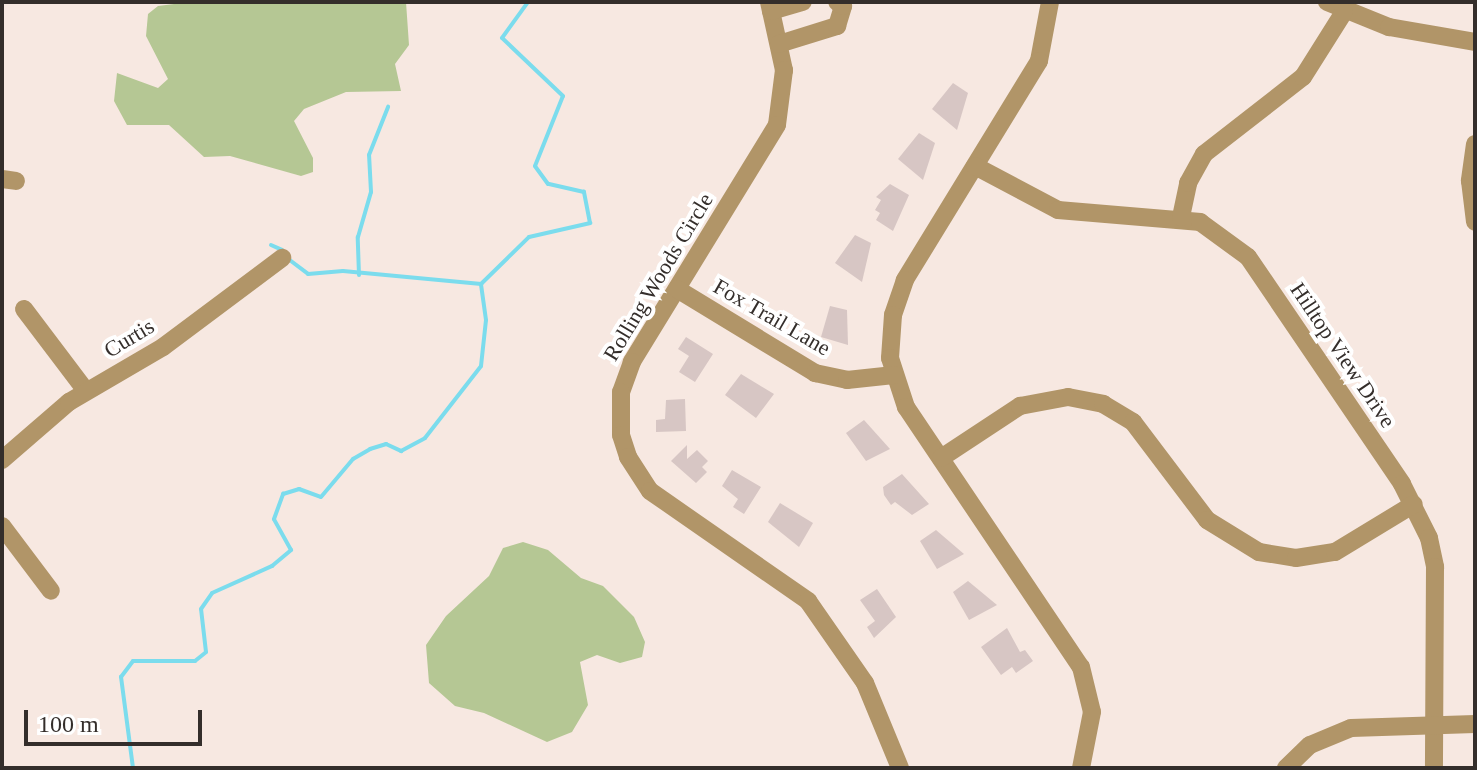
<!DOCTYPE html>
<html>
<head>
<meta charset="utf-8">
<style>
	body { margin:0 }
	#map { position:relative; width:1477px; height:770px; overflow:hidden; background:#f7e8e1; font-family:"Times New Roman",serif }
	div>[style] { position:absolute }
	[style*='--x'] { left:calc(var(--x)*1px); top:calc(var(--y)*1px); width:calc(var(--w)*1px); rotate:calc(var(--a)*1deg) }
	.green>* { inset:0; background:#b5c794 }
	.stream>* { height:4px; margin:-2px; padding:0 2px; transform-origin:2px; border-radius:2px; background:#7bdced }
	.building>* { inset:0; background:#d7c6c4 }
	.minor>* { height:18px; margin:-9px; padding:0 9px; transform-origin:9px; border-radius:9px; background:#b19568 }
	span { translate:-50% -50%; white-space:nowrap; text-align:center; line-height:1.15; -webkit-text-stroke:8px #fff; paint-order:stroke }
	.street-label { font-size:22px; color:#342e2b }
	.frame { position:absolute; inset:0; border:4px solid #342e2b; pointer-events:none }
	.scale { position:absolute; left:24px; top:710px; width:178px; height:36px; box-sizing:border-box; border:4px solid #342e2b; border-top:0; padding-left:10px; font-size:24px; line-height:28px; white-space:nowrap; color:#342e2b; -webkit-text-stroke:6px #fff; paint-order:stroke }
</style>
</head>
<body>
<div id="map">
	<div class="green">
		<div style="clip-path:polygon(190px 2px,406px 2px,409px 45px,395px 64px,401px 91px,346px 92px,304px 109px,294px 121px,313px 158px,313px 172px,301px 176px,230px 156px,204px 157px,169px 125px,127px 125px,114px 101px,117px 73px,158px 88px,168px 79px,146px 36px,148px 14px,158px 6px)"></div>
		<div style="clip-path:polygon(523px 542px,548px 550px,581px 578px,603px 586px,634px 617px,645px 642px,642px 657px,620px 663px,597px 655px,580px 662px,588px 705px,572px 732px,547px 742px,484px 713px,455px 706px,429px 683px,426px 645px,446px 616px,489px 576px,503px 548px)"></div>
	</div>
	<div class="stream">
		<div style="--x:271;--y:245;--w:12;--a:24"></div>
		<div style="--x:287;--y:258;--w:26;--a:37"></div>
		<div style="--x:308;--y:274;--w:35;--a:-5"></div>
		<div style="--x:343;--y:271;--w:139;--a:5.4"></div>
		<div style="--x:359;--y:275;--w:38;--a:-92"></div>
		<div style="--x:358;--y:237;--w:47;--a:-73.9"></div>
		<div style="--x:371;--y:192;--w:37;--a:-93"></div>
		<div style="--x:369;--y:155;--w:52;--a:-68.4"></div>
		<div style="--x:481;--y:284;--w:67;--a:-44.4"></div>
		<div style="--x:529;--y:237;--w:63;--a:-12.9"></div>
		<div style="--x:590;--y:223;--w:32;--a:-101"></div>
		<div style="--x:584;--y:192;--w:37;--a:-167"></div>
		<div style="--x:548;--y:184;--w:22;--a:-126"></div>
		<div style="--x:535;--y:166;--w:75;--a:-68.2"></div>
		<div style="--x:563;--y:96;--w:84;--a:-136.4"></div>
		<div style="--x:502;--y:38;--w:44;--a:-54.2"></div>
		<div style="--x:133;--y:768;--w:92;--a:-97.5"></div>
		<div style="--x:121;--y:677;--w:20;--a:-53"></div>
		<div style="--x:133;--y:661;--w:62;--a:0"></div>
		<div style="--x:195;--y:661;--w:14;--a:-39"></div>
		<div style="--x:206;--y:652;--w:43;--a:-96.6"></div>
		<div style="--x:201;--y:609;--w:19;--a:-55"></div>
		<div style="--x:212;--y:593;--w:66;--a:-24.2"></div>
		<div style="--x:272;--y:566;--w:25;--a:-40"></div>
		<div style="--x:291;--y:550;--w:35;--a:-119"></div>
		<div style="--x:274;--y:519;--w:27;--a:-70"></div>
		<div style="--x:283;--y:494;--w:17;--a:-17"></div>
		<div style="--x:299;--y:489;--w:23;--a:20"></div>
		<div style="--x:321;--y:497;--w:50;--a:-49.9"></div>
		<div style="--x:353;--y:459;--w:20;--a:-30"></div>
		<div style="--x:370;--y:449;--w:17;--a:-17"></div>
		<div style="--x:386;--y:444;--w:17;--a:25"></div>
		<div style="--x:401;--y:451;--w:27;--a:-28"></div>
		<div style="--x:425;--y:438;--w:91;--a:-52.1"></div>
		<div style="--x:481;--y:366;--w:46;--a:-83.8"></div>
		<div style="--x:486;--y:320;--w:36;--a:-98"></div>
	</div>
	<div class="building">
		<div style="clip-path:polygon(953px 83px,968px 93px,957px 130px,932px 109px)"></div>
		<div style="clip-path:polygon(919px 133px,935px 143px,923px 180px,898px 159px)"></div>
		<div style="clip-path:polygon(890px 184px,909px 195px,893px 231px,876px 220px,880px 213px,875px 210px,881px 200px,876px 197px)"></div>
		<div style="clip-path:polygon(855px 235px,871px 243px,862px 282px,835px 263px)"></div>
		<div style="clip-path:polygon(830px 306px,847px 310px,848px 345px,821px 337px)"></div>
		<div style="clip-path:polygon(686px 337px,713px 354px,695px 382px,679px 372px,689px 356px,678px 349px)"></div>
		<div style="clip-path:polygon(741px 374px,774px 394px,756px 418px,725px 395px)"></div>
		<div style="clip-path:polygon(685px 399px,686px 431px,656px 432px,656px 420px,665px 419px,666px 400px)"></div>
		<div style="clip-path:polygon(864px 420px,890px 449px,866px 461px,846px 433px)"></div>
		<div style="clip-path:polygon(687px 445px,687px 459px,697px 450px,708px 461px,702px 467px,707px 472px,696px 483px,671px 461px)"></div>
		<div style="clip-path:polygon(732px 470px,761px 487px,744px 514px,733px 507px,738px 499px,722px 486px)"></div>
		<div style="clip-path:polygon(902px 474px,929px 504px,912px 515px,895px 502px,891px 505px,884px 495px,883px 487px)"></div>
		<div style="clip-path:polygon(780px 503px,813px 523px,799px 547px,768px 522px)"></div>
		<div style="clip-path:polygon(936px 530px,964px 554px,937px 569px,920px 541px)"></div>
		<div style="clip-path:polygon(968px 581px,997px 605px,969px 620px,953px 592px)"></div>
		<div style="clip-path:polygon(877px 589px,896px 617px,874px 638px,867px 627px,875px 621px,860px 600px)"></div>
		<div style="clip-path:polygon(1007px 628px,1020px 652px,1025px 650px,1033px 661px,1016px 673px,1012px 667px,1001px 675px,981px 647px)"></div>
	</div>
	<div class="minor">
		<div style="--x:769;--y:2;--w:70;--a:77.6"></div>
		<div style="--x:784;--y:70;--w:55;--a:97.3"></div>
		<div style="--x:777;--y:125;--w:278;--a:121.5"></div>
		<div style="--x:632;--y:362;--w:32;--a:110"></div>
		<div style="--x:621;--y:392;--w:43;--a:90"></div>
		<div style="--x:621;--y:435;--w:23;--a:72"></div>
		<div style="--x:628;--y:457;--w:40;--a:57.1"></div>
		<div style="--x:650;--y:491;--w:193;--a:34.8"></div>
		<div style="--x:808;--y:601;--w:100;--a:55.2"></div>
		<div style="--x:865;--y:683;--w:92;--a:67.6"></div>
		<div style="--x:1050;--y:2;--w:60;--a:100.6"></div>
		<div style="--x:1039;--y:61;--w:257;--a:121.5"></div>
		<div style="--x:905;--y:280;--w:37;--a:109"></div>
		<div style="--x:893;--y:315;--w:43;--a:94"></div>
		<div style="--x:890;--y:358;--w:52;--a:71.9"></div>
		<div style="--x:906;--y:407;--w:313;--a:56.1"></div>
		<div style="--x:1081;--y:667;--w:46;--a:76.3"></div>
		<div style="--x:1092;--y:712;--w:57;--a:101.1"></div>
		<div style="--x:1327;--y:2;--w:67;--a:22"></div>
		<div style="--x:1389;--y:27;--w:87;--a:9.9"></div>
		<div style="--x:771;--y:11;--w:33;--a:-16"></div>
		<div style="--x:779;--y:44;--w:61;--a:-17.2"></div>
		<div style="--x:837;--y:26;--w:21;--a:-73"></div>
		<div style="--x:843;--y:6;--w:7;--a:-146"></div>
		<div style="--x:1475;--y:144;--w:37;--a:98"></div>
		<div style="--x:1470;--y:181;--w:41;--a:83"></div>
		<div style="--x:975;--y:166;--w:94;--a:27.9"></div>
		<div style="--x:1058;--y:210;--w:143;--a:4.8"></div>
		<div style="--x:1200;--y:222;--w:59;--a:36.1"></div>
		<div style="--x:1248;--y:257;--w:274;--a:55.8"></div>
		<div style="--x:1402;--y:484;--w:60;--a:63.4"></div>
		<div style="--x:1429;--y:538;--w:30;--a:78"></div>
		<div style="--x:1435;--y:567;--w:201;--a:90.3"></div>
		<div style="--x:2;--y:179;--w:14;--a:8"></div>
		<div style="--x:1181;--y:217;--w:35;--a:-78"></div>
		<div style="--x:1188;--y:183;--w:33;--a:-61"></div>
		<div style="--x:1204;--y:154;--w:125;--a:-37.9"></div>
		<div style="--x:1303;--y:77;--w:77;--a:-57.8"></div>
		<div style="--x:677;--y:289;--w:162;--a:31.3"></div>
		<div style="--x:815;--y:373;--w:33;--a:12"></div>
		<div style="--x:847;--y:380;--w:47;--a:-6.1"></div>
		<div style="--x:24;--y:309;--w:103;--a:52.9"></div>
		<div style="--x:941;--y:458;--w:95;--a:-33.4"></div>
		<div style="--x:1020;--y:406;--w:49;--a:-10.6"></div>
		<div style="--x:1068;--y:397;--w:36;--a:11"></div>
		<div style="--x:1103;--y:404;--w:35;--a:31"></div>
		<div style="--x:1133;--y:422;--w:123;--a:52.9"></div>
		<div style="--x:1207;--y:520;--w:61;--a:31.6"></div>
		<div style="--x:1259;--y:552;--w:37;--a:9"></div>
		<div style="--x:1296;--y:558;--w:39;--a:-9"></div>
		<div style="--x:1335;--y:552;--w:92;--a:-31.3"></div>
		<div style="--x:2;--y:460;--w:89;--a:-40.9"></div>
		<div style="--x:69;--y:402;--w:109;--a:-30.3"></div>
		<div style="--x:163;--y:347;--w:149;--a:-36.8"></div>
		<div style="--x:2;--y:526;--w:81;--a:53"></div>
		<div style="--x:1286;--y:768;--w:33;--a:-44"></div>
		<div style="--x:1310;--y:745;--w:44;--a:-22.5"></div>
		<div style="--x:1351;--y:728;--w:124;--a:-1.8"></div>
	</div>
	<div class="street-label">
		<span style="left:658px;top:277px;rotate:-59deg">Rolling Woods Circle</span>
		<span style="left:772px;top:317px;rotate:30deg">Fox Trail Lane</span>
		<span style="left:129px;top:338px;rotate:-31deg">Curtis</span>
		<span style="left:1343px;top:355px;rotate:56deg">Hilltop View Drive</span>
	</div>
	<div class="frame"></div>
	<div class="scale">100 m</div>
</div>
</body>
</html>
